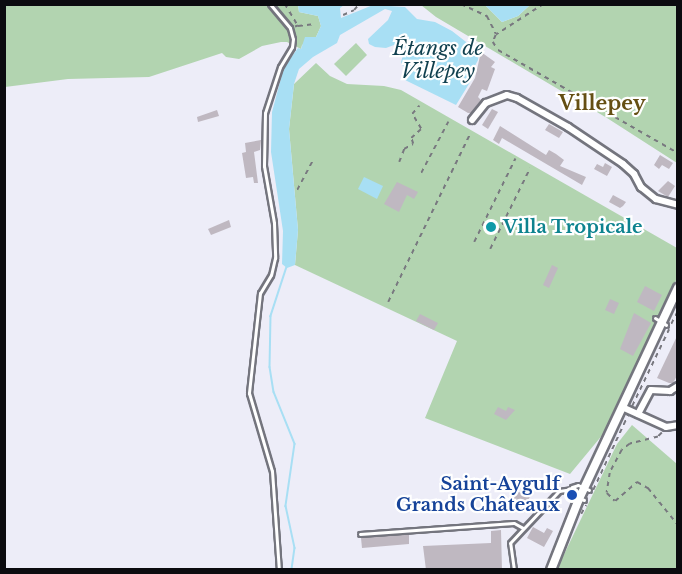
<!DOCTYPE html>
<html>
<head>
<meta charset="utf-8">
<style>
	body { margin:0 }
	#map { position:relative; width:682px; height:574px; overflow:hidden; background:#ededf8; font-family:"Libre Baskerville",serif }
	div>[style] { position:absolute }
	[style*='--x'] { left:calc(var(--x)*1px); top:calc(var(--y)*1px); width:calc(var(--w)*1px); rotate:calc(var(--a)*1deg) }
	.green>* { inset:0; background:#b2d4b0 }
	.water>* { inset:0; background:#a8dff4 }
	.stream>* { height:1.5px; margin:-0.75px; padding:0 0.75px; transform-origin:0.75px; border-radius:0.75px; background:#a8dff4 }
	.building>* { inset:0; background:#bfb8c1 }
	.path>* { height:1.5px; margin-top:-0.75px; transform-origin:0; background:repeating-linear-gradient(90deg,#78787f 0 4.5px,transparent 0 9px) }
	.roads { filter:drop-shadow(2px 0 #74757e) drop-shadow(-2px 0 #74757e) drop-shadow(0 2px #74757e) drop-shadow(0 -2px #74757e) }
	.lane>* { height:3px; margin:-1.5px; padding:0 1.5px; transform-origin:1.5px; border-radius:1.5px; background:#fff }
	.street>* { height:6px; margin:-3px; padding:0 3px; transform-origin:3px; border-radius:3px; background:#fff }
	.secondary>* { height:8px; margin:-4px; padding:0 4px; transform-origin:4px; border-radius:4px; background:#fff }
	.dots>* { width:16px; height:16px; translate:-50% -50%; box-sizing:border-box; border:3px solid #fff; border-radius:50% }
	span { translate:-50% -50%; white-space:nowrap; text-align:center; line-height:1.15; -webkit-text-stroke:4.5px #fff; paint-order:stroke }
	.culture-label { font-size:18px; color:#0d838f; font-weight:700 }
	.left { translate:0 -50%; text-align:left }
	.transit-label { font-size:18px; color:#164399; font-weight:700 }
	.right { translate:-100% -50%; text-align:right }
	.water-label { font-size:20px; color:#0f3f4e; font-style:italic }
	.neighbourhood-label { font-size:20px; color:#654f13; font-weight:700 }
	.frame { position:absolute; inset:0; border:6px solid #0b0b0f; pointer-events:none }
</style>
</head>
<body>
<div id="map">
	<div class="green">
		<div style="clip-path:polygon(4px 5px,298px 5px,299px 12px,318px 16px,321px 26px,316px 37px,302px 45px,301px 49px,287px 42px,281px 42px,262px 46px,239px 59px,226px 57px,222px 53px,149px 77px,68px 79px,5px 87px)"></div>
		<div style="clip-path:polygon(421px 5px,485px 5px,502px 22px,518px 16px,530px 5px,677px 5px,677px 163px,607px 118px,436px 17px)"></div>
		<div style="clip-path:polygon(356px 43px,367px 55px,346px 76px,334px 64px)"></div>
		<div style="clip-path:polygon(316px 63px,330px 76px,347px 84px,384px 86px,401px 90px,677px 248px,677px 278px,609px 427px,570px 474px,425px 418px,457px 341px,295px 265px,298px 230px,289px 129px,294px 84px)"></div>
		<div style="clip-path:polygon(632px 425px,677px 464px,677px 569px,557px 569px,617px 444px)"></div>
	</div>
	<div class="water">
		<div style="clip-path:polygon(298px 5px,344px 5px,340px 8px,341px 18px,373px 5px,405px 7px,417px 19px,435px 22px,452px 31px,479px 52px,478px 60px,469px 77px,472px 79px,456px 105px,405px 80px,406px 72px,401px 62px,404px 52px,401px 48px,394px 45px,386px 48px,375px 47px,369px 44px,368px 39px,388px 20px,392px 11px,385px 9px,340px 35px,337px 43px,313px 57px,299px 69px,294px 84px,289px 129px,298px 230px,295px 265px,287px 268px,282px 264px,283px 231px,271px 152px,272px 112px,284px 67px,298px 48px,301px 49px,305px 37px,316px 37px,321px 26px,318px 16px,299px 12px)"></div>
		<div style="clip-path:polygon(485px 5px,530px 5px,518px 16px,502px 22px)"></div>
		<div style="clip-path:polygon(364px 177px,383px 186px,377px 199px,358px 189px)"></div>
	</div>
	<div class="stream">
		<div style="--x:287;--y:267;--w:52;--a:108.1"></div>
		<div style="--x:271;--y:316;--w:51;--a:91.1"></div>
		<div style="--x:270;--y:367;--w:25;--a:81"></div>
		<div style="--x:274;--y:392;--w:56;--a:68"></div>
		<div style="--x:295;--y:444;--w:63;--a:98.3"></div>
		<div style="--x:286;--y:506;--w:43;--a:77.9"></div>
		<div style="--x:295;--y:548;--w:22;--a:98"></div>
	</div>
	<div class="building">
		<div style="clip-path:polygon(481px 52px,495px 62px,491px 67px,495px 69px,487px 91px,482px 89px,478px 97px,481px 100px,471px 113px,468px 113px,458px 107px,475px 78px)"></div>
		<div style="clip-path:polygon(492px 109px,498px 112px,488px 129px,482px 125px)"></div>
		<div style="clip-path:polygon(217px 110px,219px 116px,198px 122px,197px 117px)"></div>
		<div style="clip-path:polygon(549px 124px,563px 132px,559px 138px,545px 130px)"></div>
		<div style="clip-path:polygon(500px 126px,546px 155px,549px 150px,556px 154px,564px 160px,560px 166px,586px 177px,582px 185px,502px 138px,499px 144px,493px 140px)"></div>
		<div style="clip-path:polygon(261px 140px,260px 150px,254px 152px,258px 183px,254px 183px,253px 177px,246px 178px,242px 153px,246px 152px,245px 143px)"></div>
		<div style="clip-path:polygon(660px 155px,673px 163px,669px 169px,662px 165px,659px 169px,654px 165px)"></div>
		<div style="clip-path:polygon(605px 163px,612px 167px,607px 176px,594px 169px,597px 164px,603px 167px)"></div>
		<div style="clip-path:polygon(668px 181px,675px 186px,668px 197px,658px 191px)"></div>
		<div style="clip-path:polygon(397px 182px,418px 192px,414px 199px,407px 195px,399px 212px,384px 204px)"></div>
		<div style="clip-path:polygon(613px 195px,626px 202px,623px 206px,620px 208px,609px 202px)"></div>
		<div style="clip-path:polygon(229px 220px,231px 227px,211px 235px,208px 229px)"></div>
		<div style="clip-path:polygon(552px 265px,558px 268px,549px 288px,543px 285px)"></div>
		<div style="clip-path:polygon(645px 286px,662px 295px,654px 311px,637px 302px)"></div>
		<div style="clip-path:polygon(610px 299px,619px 303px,614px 314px,605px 310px)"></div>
		<div style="clip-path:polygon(634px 313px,651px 323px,633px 356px,620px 349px)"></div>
		<div style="clip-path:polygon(420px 314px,438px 323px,434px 330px,416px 321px)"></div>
		<div style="clip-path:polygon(678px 334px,678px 374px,673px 383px,669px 383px,657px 378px)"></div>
		<div style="clip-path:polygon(498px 407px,506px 411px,508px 407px,515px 410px,506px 420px,494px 414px)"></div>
		<div style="clip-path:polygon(513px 490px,530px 496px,525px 510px,508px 503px)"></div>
		<div style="clip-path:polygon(533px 527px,544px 533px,547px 528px,553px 531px,544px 547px,527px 538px)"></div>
		<div style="clip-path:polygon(501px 530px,502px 570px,426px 570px,423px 546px,491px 543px,491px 531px)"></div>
		<div style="clip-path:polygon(409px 534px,409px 544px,362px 548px,361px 538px)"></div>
	</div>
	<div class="path">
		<div style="--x:285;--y:4;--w:26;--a:59"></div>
		<div style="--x:298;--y:26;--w:3;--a:162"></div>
		<div style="--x:461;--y:4;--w:29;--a:25"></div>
		<div style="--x:487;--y:16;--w:20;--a:63"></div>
		<div style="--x:544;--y:4;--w:57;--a:147.1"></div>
		<div style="--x:496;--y:35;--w:8;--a:113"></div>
		<div style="--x:493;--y:42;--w:9;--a:58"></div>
		<div style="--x:498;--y:50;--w:207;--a:29.8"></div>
		<div style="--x:343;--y:15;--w:12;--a:-24"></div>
		<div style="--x:354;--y:10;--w:8;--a:-50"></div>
		<div style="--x:298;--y:26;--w:17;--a:-7"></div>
		<div style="--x:399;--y:162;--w:14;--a:-69"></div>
		<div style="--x:404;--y:149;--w:10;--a:-29"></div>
		<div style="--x:413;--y:144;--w:6;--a:-108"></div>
		<div style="--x:411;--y:138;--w:13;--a:-42"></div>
		<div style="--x:421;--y:129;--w:17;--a:-121"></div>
		<div style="--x:412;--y:114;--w:11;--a:-49"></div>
		<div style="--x:421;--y:173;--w:58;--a:-62.1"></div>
		<div style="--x:297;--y:190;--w:32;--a:-62"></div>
		<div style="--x:474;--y:242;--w:93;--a:-63.7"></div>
		<div style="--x:490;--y:249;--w:90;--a:-63.7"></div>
		<div style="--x:388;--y:302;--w:187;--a:-64"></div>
		<div style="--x:671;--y:324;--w:16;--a:-63"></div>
		<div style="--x:632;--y:406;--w:85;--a:-64.3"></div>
		<div style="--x:662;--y:433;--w:6;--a:135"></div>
		<div style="--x:658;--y:437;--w:29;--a:166"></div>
		<div style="--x:630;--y:444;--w:10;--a:143"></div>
		<div style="--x:622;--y:450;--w:26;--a:118"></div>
		<div style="--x:610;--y:473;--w:20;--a:99"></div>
		<div style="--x:607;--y:493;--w:11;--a:45"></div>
		<div style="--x:615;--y:501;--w:29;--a:-41"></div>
		<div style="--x:637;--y:482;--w:13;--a:29"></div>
		<div style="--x:648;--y:488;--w:48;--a:51"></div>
		<div style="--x:593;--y:490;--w:83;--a:-65"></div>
		<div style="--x:581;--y:514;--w:10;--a:-61"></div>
	</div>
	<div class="roads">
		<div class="lane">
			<div style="--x:270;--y:4;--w:31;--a:50"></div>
			<div style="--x:290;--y:28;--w:11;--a:75"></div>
			<div style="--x:293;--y:39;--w:8;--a:97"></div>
			<div style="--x:292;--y:47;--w:23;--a:121"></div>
			<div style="--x:280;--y:67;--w:48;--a:108.1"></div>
			<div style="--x:265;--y:113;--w:53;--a:91.1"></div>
			<div style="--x:264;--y:166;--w:58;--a:80"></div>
			<div style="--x:274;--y:223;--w:35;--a:88"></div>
			<div style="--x:275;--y:258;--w:17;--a:103"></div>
			<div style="--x:271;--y:275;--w:21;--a:121"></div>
			<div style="--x:260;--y:293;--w:101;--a:96.3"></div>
			<div style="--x:249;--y:393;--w:81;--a:73.6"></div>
			<div style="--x:272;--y:471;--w:99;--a:86"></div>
			<div style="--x:655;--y:318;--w:13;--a:32"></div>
			<div style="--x:584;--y:500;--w:13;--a:-157"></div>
			<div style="--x:572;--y:495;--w:8;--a:-90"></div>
			<div style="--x:572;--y:487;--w:6;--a:-18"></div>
			<div style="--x:578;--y:485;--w:12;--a:24"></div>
			<div style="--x:360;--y:534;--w:154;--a:-4.1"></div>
			<div style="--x:514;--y:523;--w:10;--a:29"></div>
			<div style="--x:514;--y:570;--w:27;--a:-98"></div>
			<div style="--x:510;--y:543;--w:71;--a:-46.7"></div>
			<div style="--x:559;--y:491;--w:12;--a:-9"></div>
		</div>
		<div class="street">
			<div style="--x:472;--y:120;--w:22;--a:-51"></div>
			<div style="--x:486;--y:103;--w:22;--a:-21"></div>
			<div style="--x:507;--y:95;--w:10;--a:17"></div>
			<div style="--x:517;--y:98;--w:59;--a:29.6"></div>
			<div style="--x:568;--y:127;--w:66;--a:33.9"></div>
			<div style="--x:623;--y:164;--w:15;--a:42"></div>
			<div style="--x:634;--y:174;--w:15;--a:62"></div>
			<div style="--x:641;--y:187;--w:19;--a:39"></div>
			<div style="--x:656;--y:199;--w:23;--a:15"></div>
			<div style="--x:622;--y:407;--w:48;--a:24.4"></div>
			<div style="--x:666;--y:427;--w:12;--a:-9"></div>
			<div style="--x:638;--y:414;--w:27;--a:-62"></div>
			<div style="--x:651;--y:390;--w:19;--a:3"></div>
			<div style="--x:670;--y:391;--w:9;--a:-32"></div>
		</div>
		<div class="secondary">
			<div style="--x:551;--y:570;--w:76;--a:-68.5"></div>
			<div style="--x:579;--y:499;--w:233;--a:-64.9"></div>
		</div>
	</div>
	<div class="dots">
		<div style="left:491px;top:227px;background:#0f9aa8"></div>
		<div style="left:572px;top:495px;background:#1a4fb4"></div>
	</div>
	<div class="culture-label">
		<span class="left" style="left:503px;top:227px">Villa Tropicale</span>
	</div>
	<div class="transit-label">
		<span class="right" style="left:560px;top:495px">Saint-Aygulf<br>Grands Châteaux</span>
	</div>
	<div class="water-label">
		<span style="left:438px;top:60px">Étangs de<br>Villepey</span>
	</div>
	<div class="neighbourhood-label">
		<span style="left:602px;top:103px">Villepey</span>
	</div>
	<div class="frame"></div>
</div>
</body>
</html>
